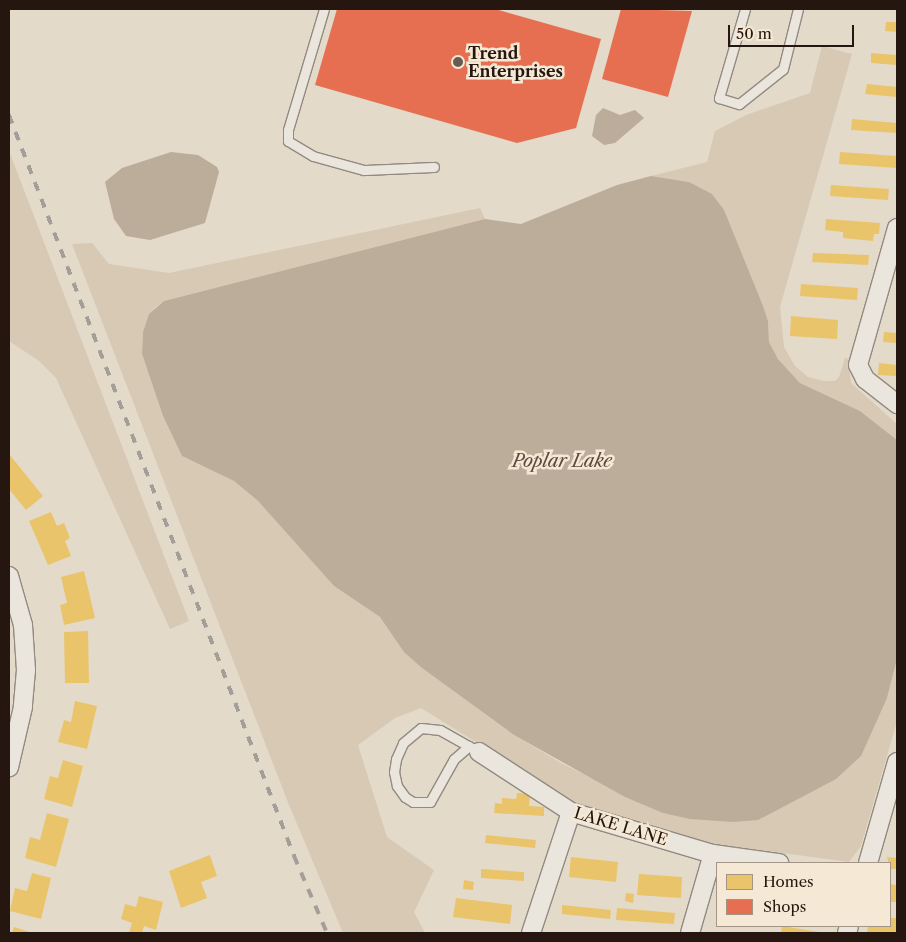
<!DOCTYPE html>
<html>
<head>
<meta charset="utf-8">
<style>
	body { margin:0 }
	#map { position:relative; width:906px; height:942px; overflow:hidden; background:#e4daca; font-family:"Libre Caslon Text",serif }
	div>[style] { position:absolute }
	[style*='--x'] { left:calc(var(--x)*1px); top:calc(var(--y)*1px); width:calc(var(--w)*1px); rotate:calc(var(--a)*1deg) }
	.green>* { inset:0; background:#d7c9b4 }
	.water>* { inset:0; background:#bbad99 }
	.homes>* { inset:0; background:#e9c46a }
	.shops>* { inset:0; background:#e76f51 }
	.roads { filter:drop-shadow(1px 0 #928a80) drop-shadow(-1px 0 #928a80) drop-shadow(0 1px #928a80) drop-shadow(0 -1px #928a80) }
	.lane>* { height:9px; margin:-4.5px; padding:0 4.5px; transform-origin:4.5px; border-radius:4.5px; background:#eae5dd }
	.street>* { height:18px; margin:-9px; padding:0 9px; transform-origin:9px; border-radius:9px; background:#eae5dd }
	.rail>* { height:4px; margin-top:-2px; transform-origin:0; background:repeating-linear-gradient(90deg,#a49e98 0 9px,transparent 0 18px) }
	.dots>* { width:14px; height:14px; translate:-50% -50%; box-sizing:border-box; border:2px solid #f5e9d6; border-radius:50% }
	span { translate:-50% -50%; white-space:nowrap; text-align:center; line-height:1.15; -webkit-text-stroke:5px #f5e9d6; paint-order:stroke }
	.poi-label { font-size:16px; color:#25170f; font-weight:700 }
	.left { translate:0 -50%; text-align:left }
	.street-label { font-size:16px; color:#25170f }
	.water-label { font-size:18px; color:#5a4b3e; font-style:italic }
	.frame { position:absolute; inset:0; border:10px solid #25170f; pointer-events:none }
	.legend { position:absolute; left:716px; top:862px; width:175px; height:65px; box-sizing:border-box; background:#f5e9d6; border:1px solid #a29586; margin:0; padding:6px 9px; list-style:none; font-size:15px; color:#25170f }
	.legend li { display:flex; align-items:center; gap:10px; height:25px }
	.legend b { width:25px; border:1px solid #a29586 }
	.scale { position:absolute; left:728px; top:25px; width:126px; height:22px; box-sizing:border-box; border:2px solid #25170f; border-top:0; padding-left:6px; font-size:15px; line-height:18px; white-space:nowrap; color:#25170f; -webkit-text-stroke:4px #f5e9d6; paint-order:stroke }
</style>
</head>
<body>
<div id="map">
	<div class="green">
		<div style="clip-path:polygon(822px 46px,852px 54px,780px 307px,784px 347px,795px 366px,808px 377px,824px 381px,835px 381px,839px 377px,845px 358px,848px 359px,851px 383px,897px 424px,897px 440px,860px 411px,800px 383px,778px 359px,769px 342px,768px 321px,763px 306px,689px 182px,651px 176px,707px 162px,715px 131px,746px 115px,810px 93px)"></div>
		<div style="clip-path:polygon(9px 151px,189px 621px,170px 629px,56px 378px,39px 361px,9px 341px)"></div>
		<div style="clip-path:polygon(480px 208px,485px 219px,164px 301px,156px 307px,149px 314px,143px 332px,142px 354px,163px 416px,182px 456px,234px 481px,258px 501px,334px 586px,380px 617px,422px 668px,514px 735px,561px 763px,663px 813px,733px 822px,887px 698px,897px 659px,897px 721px,861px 846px,849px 862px,701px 842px,577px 805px,421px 708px,395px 718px,358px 745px,387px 837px,434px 870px,414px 912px,425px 933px,343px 933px,289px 805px,72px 244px,92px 243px,109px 264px,169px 273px)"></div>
	</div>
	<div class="water">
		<div style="clip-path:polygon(603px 108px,620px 115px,635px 110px,644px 118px,615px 143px,604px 145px,592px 136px,596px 115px)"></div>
		<div style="clip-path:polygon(171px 152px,198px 155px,217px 167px,219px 172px,205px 223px,150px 240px,126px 236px,114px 219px,105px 182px,122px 168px)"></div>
		<div style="clip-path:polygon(651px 176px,689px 182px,712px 194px,724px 210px,763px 306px,768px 321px,769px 342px,778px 359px,800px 383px,860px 411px,897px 440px,897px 659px,887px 698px,861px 756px,836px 779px,758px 820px,733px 822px,690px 819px,663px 813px,625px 797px,514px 735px,422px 668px,404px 652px,380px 617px,334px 586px,258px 501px,234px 481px,182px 456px,163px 416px,142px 354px,143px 332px,149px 314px,164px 301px,485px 219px,521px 224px,617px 185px)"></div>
	</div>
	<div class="homes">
		<div style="clip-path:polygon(886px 22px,897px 22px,897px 32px,885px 31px)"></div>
		<div style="clip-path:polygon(871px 53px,897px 55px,897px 65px,871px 63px)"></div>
		<div style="clip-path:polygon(867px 84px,897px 87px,897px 97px,865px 94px)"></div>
		<div style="clip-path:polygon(852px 119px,897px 123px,897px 133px,851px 130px)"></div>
		<div style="clip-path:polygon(840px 152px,897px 156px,897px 168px,839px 164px)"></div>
		<div style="clip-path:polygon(831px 185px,889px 189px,888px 200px,830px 196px)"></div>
		<div style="clip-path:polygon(826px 219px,880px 223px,879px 234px,874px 234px,873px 241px,843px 238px,843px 232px,825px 230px)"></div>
		<div style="clip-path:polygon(813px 253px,869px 255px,868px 265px,812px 262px)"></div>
		<div style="clip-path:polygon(801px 284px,858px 288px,857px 300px,800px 296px)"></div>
		<div style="clip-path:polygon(791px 316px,838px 320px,837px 339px,790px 336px)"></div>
		<div style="clip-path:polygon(884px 332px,897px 333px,897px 343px,883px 342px)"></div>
		<div style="clip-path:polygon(879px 363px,897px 365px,897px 376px,878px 375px)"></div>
		<div style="clip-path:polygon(9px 454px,43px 496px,26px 510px,9px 489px)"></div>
		<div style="clip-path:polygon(51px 512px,57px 526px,64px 523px,70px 538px,65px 541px,71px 556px,48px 565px,29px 521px)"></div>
		<div style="clip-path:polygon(84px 571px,95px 618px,64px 625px,60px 605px,67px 603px,61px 577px)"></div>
		<div style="clip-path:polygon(88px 631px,89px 683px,65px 683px,64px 632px)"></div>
		<div style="clip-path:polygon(75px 701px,97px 706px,87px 749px,58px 742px,64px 720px,71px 722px)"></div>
		<div style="clip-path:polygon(63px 760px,83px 766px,72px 807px,44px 799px,50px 776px,58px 778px)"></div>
		<div style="clip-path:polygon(517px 793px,530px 794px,529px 806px,544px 807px,544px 816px,494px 813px,495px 803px,502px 804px,502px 798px,516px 799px)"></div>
		<div style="clip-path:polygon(47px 813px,69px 819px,56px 867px,25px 858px,30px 837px,40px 840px)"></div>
		<div style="clip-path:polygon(486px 835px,536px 840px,535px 848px,485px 843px)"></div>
		<div style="clip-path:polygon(210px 855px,217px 876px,201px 882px,207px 898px,181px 908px,169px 871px)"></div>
		<div style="clip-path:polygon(571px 857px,618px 862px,616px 882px,569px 877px)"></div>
		<div style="clip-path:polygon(887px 857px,897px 858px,897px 869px,890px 869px)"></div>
		<div style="clip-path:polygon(481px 869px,524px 872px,524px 881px,481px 878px)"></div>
		<div style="clip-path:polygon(32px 873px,51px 878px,41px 919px,10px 911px,15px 888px,27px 891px)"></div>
		<div style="clip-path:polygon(639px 874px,682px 877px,681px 898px,637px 895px)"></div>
		<div style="clip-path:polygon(464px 880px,474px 882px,473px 890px,463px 889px)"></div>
		<div style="clip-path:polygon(890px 884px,897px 885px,897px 902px,890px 902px)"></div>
		<div style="clip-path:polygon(626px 893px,634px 894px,633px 903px,625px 901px)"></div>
		<div style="clip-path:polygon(139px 896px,163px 902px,156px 930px,144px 926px,142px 933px,129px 933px,132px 923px,121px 919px,125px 904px,136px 907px)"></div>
		<div style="clip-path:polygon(456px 898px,512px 905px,510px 924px,453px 917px)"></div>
		<div style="clip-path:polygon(562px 905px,611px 910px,610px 919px,562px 914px)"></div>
		<div style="clip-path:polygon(617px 908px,675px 913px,674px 924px,616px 920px)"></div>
		<div style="clip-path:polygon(890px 918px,897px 918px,897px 933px,867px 933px,868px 926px,890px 926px)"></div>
		<div style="clip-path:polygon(782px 926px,819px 932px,819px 933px,781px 933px)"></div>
		<div style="clip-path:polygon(14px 927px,33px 933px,12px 933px)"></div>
	</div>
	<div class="shops">
		<div style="clip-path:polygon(337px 9px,495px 9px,601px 39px,576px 128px,517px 143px,315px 85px)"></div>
		<div style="clip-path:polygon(621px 9px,692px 11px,668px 97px,602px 79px)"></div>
	</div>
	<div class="roads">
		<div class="lane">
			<div style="--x:324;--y:9;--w:126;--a:106.6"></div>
			<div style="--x:288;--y:130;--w:11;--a:90"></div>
			<div style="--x:288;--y:141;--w:29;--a:31"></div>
			<div style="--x:313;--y:156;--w:53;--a:15.4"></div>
			<div style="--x:364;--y:170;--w:70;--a:-2.5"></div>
			<div style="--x:745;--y:9;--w:93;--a:106.3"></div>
			<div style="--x:719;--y:98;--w:21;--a:17"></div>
			<div style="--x:739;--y:104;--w:56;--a:-38.5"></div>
			<div style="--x:783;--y:69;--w:62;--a:-76"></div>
			<div style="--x:469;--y:746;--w:20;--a:139"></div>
			<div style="--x:454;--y:759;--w:49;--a:119.2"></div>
			<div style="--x:430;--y:802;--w:17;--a:180"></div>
			<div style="--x:413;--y:802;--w:9;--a:-148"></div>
			<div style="--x:405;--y:797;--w:14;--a:-126"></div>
			<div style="--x:397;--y:786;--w:14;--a:-102"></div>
			<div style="--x:394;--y:772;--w:13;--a:-81"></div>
			<div style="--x:396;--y:759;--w:17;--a:-66"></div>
			<div style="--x:403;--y:743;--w:23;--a:-40"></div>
			<div style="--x:421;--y:728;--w:19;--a:6"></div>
			<div style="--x:440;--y:730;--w:45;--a:29.4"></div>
		</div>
		<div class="street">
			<div style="--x:897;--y:228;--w:142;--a:105.9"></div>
			<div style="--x:858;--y:365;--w:16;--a:63"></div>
			<div style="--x:865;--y:379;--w:41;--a:38"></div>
			<div style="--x:9;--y:576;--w:51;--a:74.1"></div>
			<div style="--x:23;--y:625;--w:45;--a:86.2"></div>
			<div style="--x:26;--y:670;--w:37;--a:95"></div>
			<div style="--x:23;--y:707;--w:62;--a:103.1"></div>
			<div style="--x:479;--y:752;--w:110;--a:33.1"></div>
			<div style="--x:571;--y:812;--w:148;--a:16.5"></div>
			<div style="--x:713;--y:854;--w:67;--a:7.8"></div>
			<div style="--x:868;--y:863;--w:105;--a:-74"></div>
			<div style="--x:531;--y:933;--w:127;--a:-71.7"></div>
			<div style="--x:690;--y:933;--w:82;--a:-73.8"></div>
			<div style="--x:847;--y:933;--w:7;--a:-74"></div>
		</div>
	</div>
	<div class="rail">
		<div style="--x:9;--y:115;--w:794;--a:68.96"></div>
		<div style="--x:294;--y:856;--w:84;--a:66.8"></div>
	</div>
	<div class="dots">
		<div style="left:458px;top:62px;background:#685b50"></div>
	</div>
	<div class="poi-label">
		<span class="left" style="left:468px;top:62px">Trend<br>Enterprises</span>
	</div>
	<div class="street-label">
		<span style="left:621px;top:826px;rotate:17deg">LAKE LANE</span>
	</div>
	<div class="water-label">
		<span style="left:562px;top:461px">Poplar Lake</span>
	</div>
	<div class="frame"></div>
	<ul class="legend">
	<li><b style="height:14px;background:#e9c46a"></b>Homes</li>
	<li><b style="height:14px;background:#e76f51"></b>Shops</li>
	</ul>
	<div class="scale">50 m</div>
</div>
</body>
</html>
